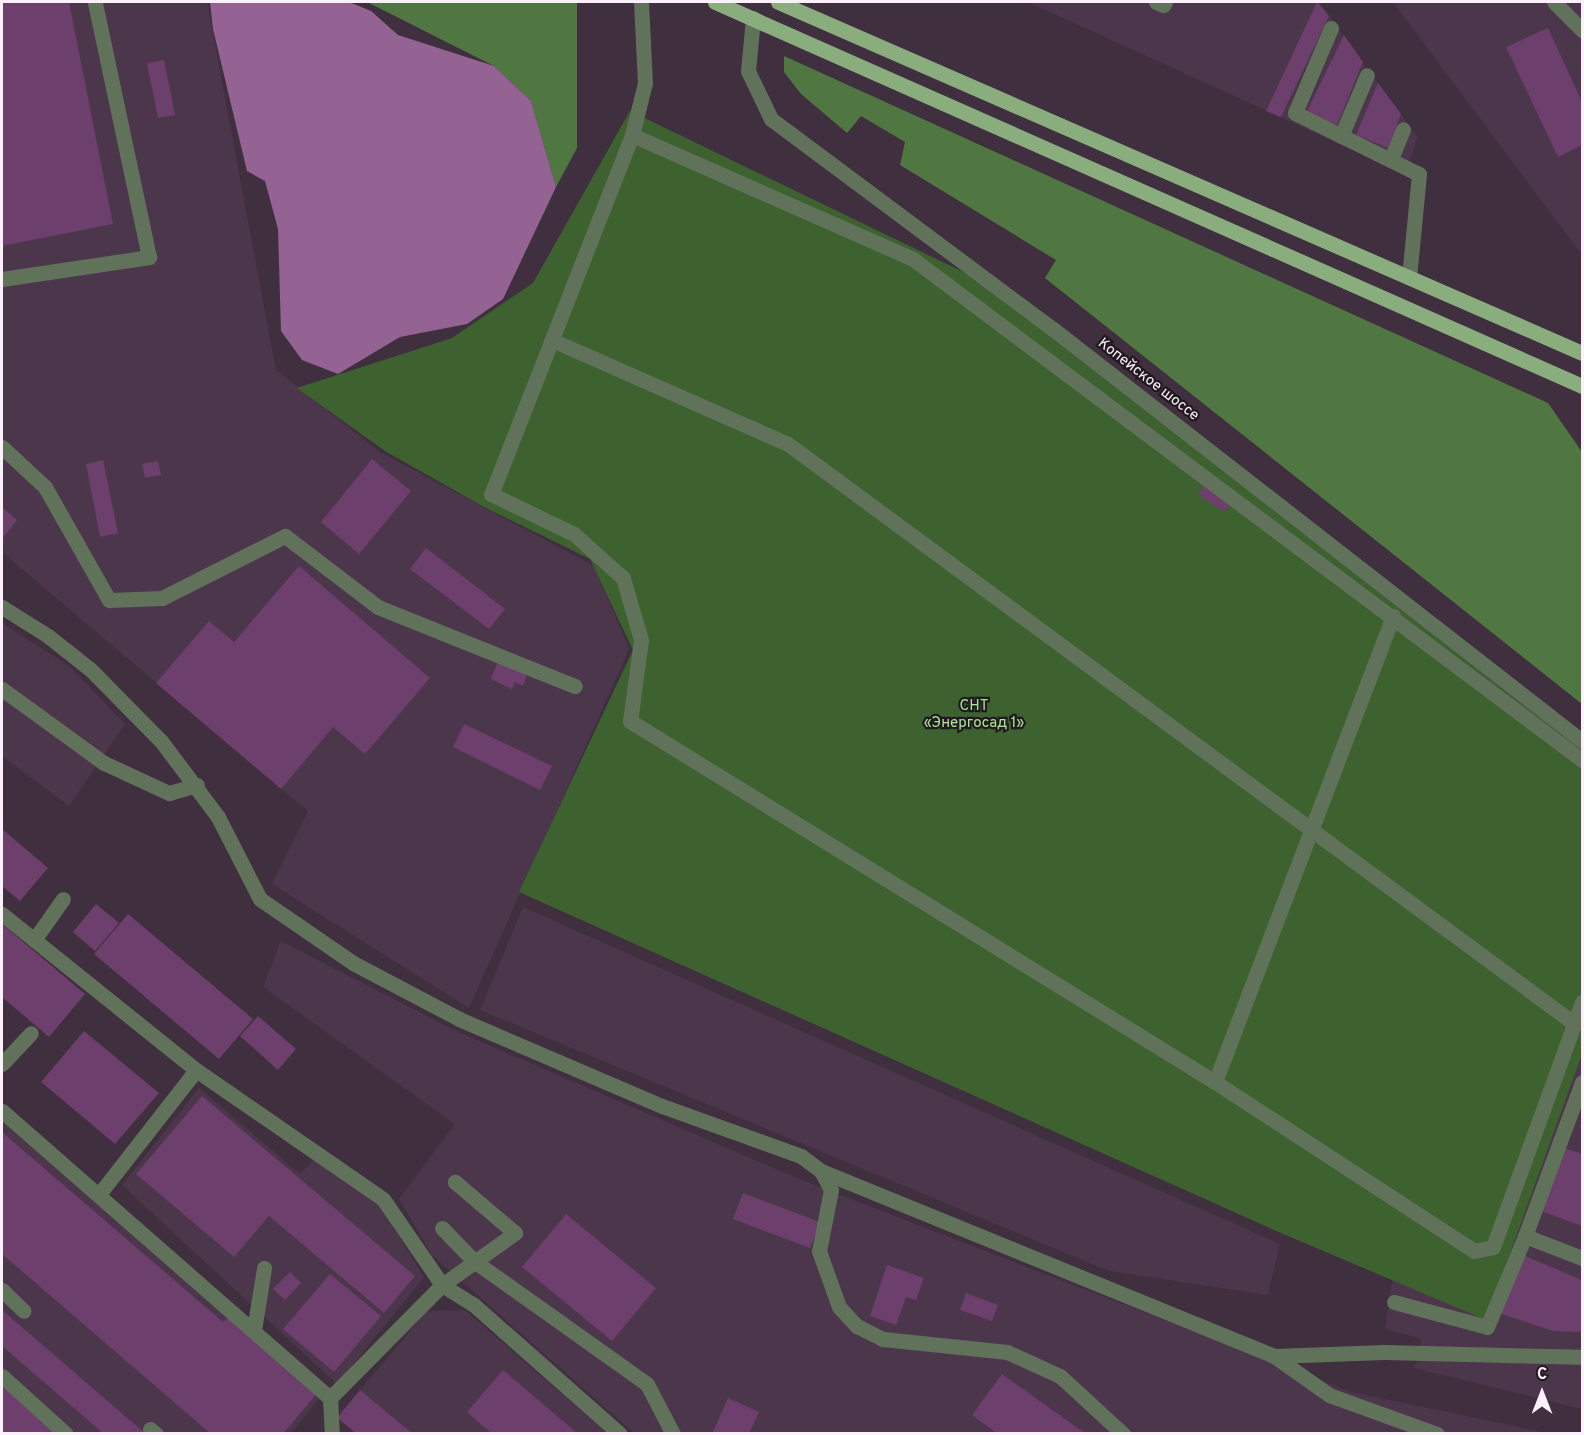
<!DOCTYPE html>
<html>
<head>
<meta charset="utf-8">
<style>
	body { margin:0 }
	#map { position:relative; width:1584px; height:1435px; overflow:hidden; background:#402f3f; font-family:Overpass,sans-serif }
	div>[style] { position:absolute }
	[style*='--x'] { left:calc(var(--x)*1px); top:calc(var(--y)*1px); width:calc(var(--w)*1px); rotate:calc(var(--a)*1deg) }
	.built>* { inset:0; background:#4c364b }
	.green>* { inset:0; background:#3d622f }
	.forest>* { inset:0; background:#507741 }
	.water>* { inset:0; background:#946393 }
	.building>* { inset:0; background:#6d3f6c }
	.minor>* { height:15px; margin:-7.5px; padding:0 7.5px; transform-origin:7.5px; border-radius:7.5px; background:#61725b }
	.major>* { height:15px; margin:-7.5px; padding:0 7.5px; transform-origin:7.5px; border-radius:7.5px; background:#8aad7d }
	span { translate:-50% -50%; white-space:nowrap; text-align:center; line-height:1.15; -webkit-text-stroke:4.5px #221a21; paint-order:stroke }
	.street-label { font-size:15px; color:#fcf0fb }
	.park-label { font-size:15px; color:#abe596 }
	.frame { position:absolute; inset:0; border:3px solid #fcf0fb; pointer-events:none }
	.north { position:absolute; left:1512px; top:1363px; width:60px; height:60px; -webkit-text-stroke:4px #221a21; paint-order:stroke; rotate:0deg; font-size:16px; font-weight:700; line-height:24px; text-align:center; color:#fcf0fb }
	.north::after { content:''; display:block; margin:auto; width:21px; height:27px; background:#fcf0fb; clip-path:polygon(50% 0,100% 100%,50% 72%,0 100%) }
</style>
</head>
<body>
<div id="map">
	<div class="built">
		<div style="clip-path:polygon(2px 2px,207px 2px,276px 370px,380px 452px,594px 566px,629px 649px,469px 1008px,272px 884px,308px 811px,2px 552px)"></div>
		<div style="clip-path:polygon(1028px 2px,1319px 2px,1418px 138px,1405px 174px)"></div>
		<div style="clip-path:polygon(1393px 2px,1582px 2px,1582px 255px)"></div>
		<div style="clip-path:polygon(2px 623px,69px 666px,125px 724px,69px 806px,2px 756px)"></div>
		<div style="clip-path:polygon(523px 907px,1280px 1244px,1268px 1295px,1109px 1271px,480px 1010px)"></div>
		<div style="clip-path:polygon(281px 941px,458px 1032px,799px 1179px,1351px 1392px,1547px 1433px,634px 1433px,432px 1255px,399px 1199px,455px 1124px,263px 987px)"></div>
		<div style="clip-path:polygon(1582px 1052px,1582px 1409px,1414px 1368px,1422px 1339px,1385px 1329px,1392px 1281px)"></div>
		<div style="clip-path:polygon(199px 1088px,300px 1174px,314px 1159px,380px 1206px,424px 1277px,337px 1384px,122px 1185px)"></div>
		<div style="clip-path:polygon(2px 1121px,322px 1395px,291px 1433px,2px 1433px)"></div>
		<div style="clip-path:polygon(465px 1310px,607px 1433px,360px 1433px,343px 1410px,427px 1311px)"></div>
	</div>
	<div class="green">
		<div style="clip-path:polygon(630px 111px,982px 281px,1582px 751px,1582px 1054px,1486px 1320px,1281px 1233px,519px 892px,633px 650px,590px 559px,484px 507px,385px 451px,297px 388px,452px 338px,533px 283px)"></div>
	</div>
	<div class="forest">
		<div style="clip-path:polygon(367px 2px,577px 2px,577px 148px,556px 187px,531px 101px,494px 66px)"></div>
		<div style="clip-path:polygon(784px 56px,1548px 403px,1582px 452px,1582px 704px,1045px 278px,1056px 260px,900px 165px,905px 142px,861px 116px,847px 133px,801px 94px,784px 72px)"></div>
	</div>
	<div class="water">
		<div style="clip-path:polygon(210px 2px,349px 2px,371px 11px,398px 35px,494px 66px,531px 101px,556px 187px,503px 299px,467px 324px,400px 337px,338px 374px,302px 360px,281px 331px,278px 229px,265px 181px,247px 171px,213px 29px)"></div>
	</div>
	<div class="building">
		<div style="clip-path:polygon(2px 2px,69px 2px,113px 224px,2px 246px)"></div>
		<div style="clip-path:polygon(1317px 2px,1329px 16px,1281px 117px,1266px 111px)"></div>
		<div style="clip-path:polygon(1548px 28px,1582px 102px,1582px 145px,1558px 157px,1506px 47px)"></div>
		<div style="clip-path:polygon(1344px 35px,1363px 62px,1337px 125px,1306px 113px)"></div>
		<div style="clip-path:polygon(164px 60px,175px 115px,158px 118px,147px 63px)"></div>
		<div style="clip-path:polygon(1378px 83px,1401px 114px,1388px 148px,1356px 135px)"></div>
		<div style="clip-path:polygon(372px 459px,411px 491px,359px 554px,321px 522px)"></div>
		<div style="clip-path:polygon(103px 460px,118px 533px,100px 537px,86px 464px)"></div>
		<div style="clip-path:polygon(158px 461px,161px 475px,145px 478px,142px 464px)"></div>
		<div style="clip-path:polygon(1206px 482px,1233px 499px,1225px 512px,1198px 495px)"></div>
		<div style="clip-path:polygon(2px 507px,17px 520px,2px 539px)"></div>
		<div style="clip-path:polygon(426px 548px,505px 609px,489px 629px,410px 569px)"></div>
		<div style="clip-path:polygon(299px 566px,430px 678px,365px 754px,333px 727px,281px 789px,156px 683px,209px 621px,234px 642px)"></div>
		<div style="clip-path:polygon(498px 662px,527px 675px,523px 686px,515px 682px,512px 689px,491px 679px)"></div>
		<div style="clip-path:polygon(464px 724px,552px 766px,540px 790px,453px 747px)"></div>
		<div style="clip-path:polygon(2px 829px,48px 868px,20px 901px,2px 886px)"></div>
		<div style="clip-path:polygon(96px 904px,119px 923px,95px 951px,73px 932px)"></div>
		<div style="clip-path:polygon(128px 914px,253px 1019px,219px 1059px,94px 954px)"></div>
		<div style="clip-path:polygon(2px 924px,85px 994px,49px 1037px,2px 997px)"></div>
		<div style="clip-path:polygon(258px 1016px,296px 1049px,278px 1070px,240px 1036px)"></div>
		<div style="clip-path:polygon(84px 1031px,159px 1093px,115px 1144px,41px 1082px)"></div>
		<div style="clip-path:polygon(202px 1096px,415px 1276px,384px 1313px,269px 1216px,234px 1257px,136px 1174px)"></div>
		<div style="clip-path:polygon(2px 1132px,223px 1322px,229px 1316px,318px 1392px,283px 1434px,211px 1434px,2px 1254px)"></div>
		<div style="clip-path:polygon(1561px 1147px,1582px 1154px,1582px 1226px,1538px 1210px)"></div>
		<div style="clip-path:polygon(743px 1193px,820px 1222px,810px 1248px,733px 1219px)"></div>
		<div style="clip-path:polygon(566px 1214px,656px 1288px,612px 1341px,522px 1267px)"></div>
		<div style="clip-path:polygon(1523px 1255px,1582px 1280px,1582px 1332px,1553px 1331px,1499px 1313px)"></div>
		<div style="clip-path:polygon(887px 1265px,924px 1278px,916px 1300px,906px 1297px,896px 1325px,870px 1316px)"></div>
		<div style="clip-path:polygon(290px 1272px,301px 1283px,285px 1300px,273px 1289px)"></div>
		<div style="clip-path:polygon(330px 1274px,381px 1316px,334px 1372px,283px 1329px)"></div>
		<div style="clip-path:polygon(966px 1293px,998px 1305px,992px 1321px,960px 1310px)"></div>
		<div style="clip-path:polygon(2px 1310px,146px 1434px,104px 1434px,2px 1346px)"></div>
		<div style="clip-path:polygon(503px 1370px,570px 1427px,577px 1434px,492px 1434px,467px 1412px)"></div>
		<div style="clip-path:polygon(1002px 1374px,1086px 1434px,998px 1434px,972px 1415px)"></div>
		<div style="clip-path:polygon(2px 1380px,60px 1434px,2px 1434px)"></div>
		<div style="clip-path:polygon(360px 1390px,413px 1434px,357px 1434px,337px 1418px)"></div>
		<div style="clip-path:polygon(728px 1398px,759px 1412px,749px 1434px,712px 1434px)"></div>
	</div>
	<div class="minor">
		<div style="--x:641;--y:2;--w:81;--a:87.2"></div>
		<div style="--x:645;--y:83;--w:54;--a:104"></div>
		<div style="--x:632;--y:135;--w:386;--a:111.4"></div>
		<div style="--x:491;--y:494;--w:92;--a:25.7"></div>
		<div style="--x:574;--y:534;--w:66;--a:41.9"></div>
		<div style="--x:623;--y:578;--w:65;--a:73.8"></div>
		<div style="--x:641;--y:640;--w:82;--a:97.7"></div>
		<div style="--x:630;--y:721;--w:687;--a:31.68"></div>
		<div style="--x:1215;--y:1082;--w:309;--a:33.1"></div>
		<div style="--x:1474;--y:1251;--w:19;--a:-12"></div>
		<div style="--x:1493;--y:1247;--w:261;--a:-70"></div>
		<div style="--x:1156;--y:2;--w:8;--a:23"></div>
		<div style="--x:1163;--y:5;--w:4;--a:-56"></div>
		<div style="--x:1554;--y:2;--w:40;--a:45"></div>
		<div style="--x:753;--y:18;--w:53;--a:95.4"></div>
		<div style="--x:748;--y:71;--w:53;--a:64.4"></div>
		<div style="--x:771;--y:119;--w:352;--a:36.7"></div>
		<div style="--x:1053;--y:329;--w:671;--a:37.91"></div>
		<div style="--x:1331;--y:28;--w:92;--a:113"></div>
		<div style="--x:1295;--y:113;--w:138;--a:26.2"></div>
		<div style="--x:1419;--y:174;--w:104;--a:95.5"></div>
		<div style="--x:632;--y:135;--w:307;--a:23.8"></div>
		<div style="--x:913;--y:259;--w:836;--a:36.83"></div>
		<div style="--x:1341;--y:136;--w:66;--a:-66.9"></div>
		<div style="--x:1391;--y:159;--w:32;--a:-68"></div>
		<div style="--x:2;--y:279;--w:149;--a:-8.5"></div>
		<div style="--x:149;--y:257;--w:261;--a:-102"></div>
		<div style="--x:552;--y:340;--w:258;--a:23.8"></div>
		<div style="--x:788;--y:444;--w:978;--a:36.39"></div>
		<div style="--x:2;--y:447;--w:59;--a:42.9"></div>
		<div style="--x:45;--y:487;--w:130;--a:60.5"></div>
		<div style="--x:109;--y:600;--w:53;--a:-2.2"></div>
		<div style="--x:162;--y:598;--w:138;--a:-26.8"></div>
		<div style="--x:285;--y:536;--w:117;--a:37.4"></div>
		<div style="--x:378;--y:607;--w:212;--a:21.9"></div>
		<div style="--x:2;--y:607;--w:54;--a:32.2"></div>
		<div style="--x:48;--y:636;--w:53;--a:38.2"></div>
		<div style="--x:90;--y:669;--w:101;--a:45.4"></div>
		<div style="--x:161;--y:741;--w:95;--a:53.1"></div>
		<div style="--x:218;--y:817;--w:92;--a:62.9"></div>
		<div style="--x:260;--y:899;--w:113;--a:34.5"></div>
		<div style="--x:353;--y:963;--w:120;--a:27.8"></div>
		<div style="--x:459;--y:1019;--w:221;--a:23.2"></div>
		<div style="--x:662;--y:1106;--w:148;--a:19.8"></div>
		<div style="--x:801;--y:1156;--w:25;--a:37"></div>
		<div style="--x:821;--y:1171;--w:21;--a:62"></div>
		<div style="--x:831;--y:1190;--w:62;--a:101.1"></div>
		<div style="--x:819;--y:1251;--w:59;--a:70.3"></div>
		<div style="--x:839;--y:1307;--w:26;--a:47"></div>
		<div style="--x:857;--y:1326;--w:29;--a:27"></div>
		<div style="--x:883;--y:1339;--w:125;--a:6"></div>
		<div style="--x:1007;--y:1352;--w:58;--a:24.4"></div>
		<div style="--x:1060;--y:1376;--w:86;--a:42.6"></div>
		<div style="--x:2;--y:689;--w:126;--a:36"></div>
		<div style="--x:104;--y:763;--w:72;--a:24.8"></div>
		<div style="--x:169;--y:793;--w:29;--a:-16"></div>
		<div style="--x:2;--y:914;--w:249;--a:38.8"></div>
		<div style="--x:196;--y:1070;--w:227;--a:34.6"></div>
		<div style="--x:383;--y:1199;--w:104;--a:55.5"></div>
		<div style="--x:442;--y:1285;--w:38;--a:32"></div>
		<div style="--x:474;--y:1305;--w:195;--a:41.5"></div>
		<div style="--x:34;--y:940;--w:50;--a:-54.7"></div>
		<div style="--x:2;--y:1064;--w:42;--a:-46.9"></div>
		<div style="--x:1215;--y:1082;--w:499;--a:-69.1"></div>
		<div style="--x:1582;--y:1082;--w:164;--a:110.3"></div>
		<div style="--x:1525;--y:1236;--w:61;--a:21.1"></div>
		<div style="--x:2;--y:1111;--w:436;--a:41.2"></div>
		<div style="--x:330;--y:1398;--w:36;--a:87"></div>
		<div style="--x:821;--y:1171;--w:489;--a:22.2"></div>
		<div style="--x:1274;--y:1356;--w:67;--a:35.3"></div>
		<div style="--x:1329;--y:1395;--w:115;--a:19.9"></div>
		<div style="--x:100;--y:1193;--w:156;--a:-52"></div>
		<div style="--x:442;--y:1228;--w:46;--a:45.9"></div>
		<div style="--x:474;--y:1261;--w:212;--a:35.4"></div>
		<div style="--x:647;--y:1384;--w:56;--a:62.5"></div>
		<div style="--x:2;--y:1290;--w:30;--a:44"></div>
		<div style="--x:1394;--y:1302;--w:96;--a:15"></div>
		<div style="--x:1487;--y:1327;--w:99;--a:-67.3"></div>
		<div style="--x:254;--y:1330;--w:63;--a:-80.8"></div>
		<div style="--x:1274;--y:1356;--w:110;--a:-2.1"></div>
		<div style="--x:1384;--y:1352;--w:198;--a:1.4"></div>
		<div style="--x:2;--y:1376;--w:86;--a:42.2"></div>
		<div style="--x:330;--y:1398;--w:159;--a:-45.3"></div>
		<div style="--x:442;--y:1285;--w:90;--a:-35.5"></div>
		<div style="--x:515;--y:1233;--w:79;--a:-139.6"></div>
		<div style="--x:150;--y:1429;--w:8;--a:40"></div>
	</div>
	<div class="major">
		<div style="--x:715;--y:2;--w:948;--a:23.89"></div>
		<div style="--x:778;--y:2;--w:877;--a:23.58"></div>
	</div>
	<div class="street-label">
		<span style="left:1148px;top:380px;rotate:38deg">Копейское шоссе</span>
	</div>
	<div class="park-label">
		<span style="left:974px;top:715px">СНТ<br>«Энергосад 1»</span>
	</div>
	<div class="frame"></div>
	<div class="north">С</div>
</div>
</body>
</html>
